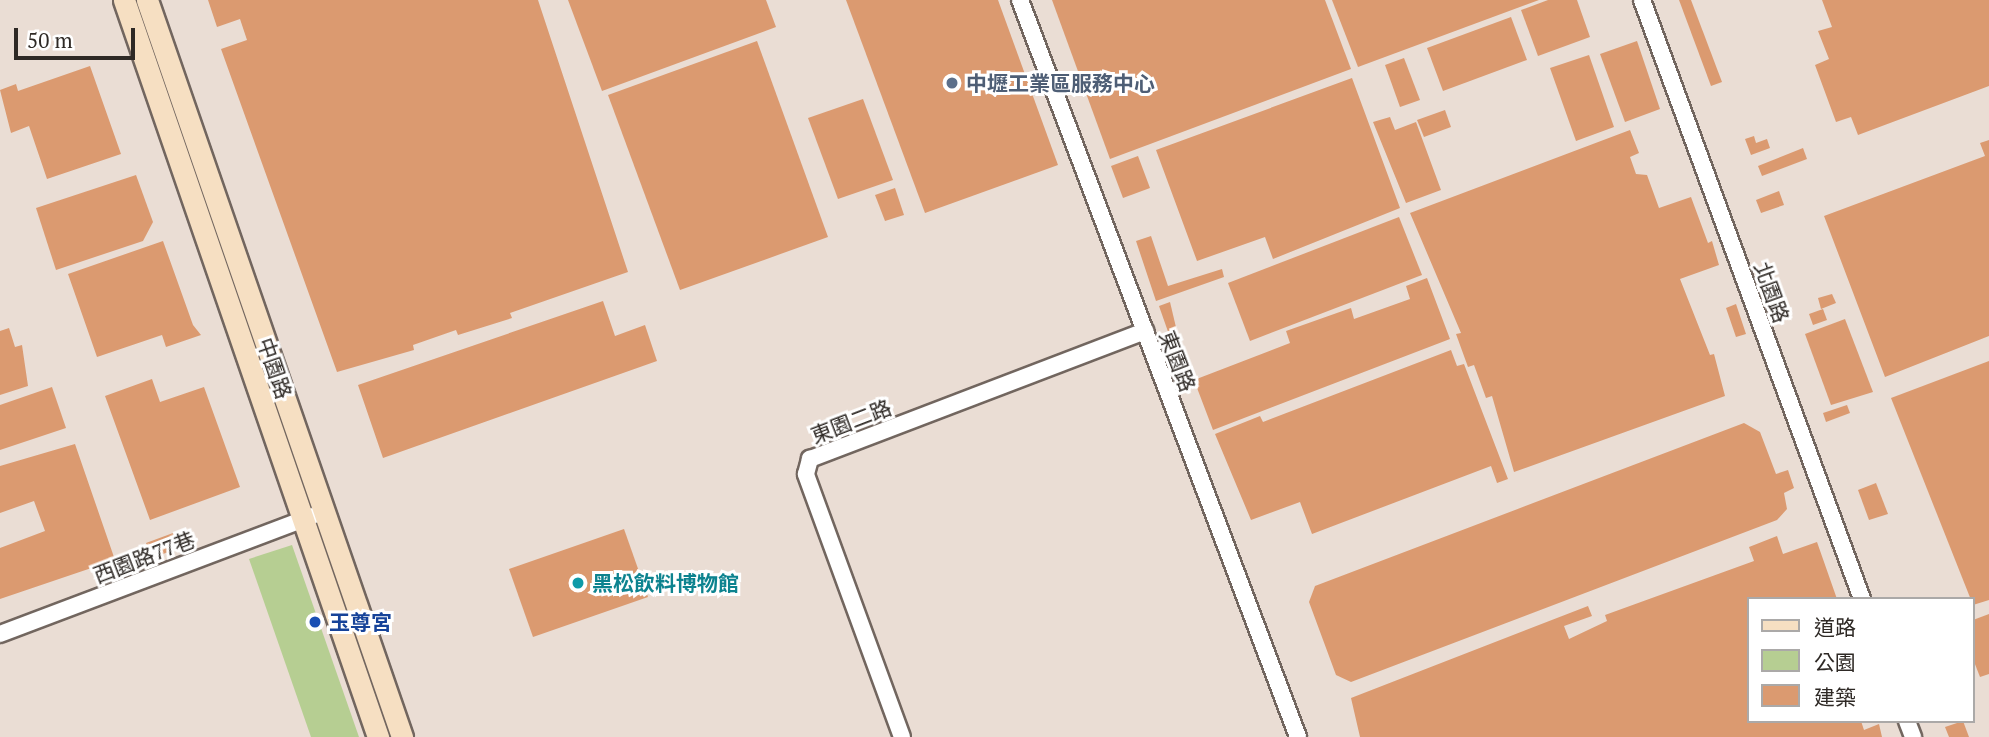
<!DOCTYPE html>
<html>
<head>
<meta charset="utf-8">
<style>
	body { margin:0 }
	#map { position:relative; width:1989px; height:737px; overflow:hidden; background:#eaddd4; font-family:"PT Serif","Noto Sans TC",serif }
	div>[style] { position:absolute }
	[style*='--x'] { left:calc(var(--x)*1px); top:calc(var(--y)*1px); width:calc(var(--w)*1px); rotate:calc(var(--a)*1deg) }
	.green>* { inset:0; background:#b6ce92 }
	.building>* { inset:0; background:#db9a70 }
	.roads { filter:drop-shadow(2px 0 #72665f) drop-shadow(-2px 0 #72665f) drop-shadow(0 2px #72665f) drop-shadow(0 -2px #72665f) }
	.minor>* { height:16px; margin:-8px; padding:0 8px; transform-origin:8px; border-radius:8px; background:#fff }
	.secondary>* { height:21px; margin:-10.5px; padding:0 10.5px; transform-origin:10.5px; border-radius:10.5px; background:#f6dfc2 }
	.dots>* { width:19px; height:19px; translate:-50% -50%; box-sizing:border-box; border:4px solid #fff; border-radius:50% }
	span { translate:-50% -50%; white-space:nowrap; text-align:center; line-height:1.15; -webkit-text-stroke:6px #fff; paint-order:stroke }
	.service-label { font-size:21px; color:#4e5e75; font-weight:700 }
	.left { translate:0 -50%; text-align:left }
	.street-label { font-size:21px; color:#2e2925 }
	.culture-label { font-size:21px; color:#0d838f; font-weight:700 }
	.transit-label { font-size:21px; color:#164399; font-weight:700 }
	.legend { position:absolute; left:1747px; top:597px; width:228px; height:126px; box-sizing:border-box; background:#fff; border:2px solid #aba9a8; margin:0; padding:9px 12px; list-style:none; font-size:21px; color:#2e2925 }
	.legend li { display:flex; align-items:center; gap:14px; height:35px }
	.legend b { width:35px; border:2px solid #aba9a8 }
	.scale { position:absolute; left:14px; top:28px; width:121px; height:32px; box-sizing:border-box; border:4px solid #2e2925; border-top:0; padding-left:9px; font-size:21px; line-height:24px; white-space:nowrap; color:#2e2925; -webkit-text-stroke:5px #fff; paint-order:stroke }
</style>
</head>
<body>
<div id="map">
	<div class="green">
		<div style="clip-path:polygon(292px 545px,359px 737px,311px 737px,249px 559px)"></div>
	</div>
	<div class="building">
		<div style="clip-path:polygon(208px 0,538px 0,628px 272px,510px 313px,512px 318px,458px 335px,456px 330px,413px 345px,414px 350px,337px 372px,221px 49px,247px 40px,240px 19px,217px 27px)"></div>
		<div style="clip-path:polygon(568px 0,766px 0,776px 27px,602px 91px)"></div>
		<div style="clip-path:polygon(846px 0,998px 0,1058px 165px,925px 213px)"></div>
		<div style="clip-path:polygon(1052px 0,1325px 0,1351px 69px,1110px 159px)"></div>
		<div style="clip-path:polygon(1332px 0,1539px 0,1358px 67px)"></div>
		<div style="clip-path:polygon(1548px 0,1577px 0,1590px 37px,1538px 56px,1521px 10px)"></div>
		<div style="clip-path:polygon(1679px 0,1691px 0,1722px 82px,1711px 86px)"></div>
		<div style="clip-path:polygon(1822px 0,1989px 0,1989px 86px,1858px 135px,1851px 117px,1836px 122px,1815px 65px,1829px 59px,1818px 31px,1832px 27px)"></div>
		<div style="clip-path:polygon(1511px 17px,1527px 60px,1443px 91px,1427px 48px)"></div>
		<div style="clip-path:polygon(757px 41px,828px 237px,680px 290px,608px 95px)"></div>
		<div style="clip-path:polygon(1637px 41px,1660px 109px,1625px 122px,1600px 54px)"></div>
		<div style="clip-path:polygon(1589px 55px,1614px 127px,1576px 141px,1550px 68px)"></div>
		<div style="clip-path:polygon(1404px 58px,1420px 100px,1400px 107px,1385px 65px)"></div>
		<div style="clip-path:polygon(90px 66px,121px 154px,47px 179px,29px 126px,11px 133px,0 90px,16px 84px,18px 91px)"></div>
		<div style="clip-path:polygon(1352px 78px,1400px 208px,1273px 259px,1265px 237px,1197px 261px,1156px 150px)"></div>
		<div style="clip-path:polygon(863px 99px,893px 180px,838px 199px,808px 118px)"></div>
		<div style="clip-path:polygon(1445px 110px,1451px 127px,1424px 137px,1417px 120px)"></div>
		<div style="clip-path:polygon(1390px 117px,1395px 130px,1416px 122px,1441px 190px,1406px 203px,1373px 122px)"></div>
		<div style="clip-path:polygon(1630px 130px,1639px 153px,1630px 157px,1636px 174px,1647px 175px,1659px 208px,1691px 197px,1708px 243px,1712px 241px,1719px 265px,1680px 279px,1710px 355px,1714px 354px,1725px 396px,1514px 472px,1492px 396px,1486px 398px,1474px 365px,1468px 367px,1456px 334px,1461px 333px,1410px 213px)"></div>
		<div style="clip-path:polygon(1754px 136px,1756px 143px,1767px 139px,1770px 148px,1751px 155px,1745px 139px)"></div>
		<div style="clip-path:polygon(1989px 140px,1989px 336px,1885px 377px,1824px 216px,1985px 156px,1980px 143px)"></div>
		<div style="clip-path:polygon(1803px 148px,1807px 159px,1762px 176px,1758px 166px)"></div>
		<div style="clip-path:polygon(1138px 156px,1150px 188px,1123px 198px,1111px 166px)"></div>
		<div style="clip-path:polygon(136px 175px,153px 222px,143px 241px,56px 270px,36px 208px)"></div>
		<div style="clip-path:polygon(895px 188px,904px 215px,885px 221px,875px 195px)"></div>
		<div style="clip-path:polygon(1779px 191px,1784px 205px,1761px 213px,1756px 200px)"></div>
		<div style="clip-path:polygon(1399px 217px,1422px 275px,1250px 341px,1228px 283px)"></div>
		<div style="clip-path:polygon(1151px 236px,1168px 286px,1222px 269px,1224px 277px,1156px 301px,1136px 241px)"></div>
		<div style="clip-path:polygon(163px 241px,193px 325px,201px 335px,166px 347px,162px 335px,97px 357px,68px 274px)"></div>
		<div style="clip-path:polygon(1427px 278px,1450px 339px,1213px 430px,1194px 380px,1290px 343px,1286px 331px,1351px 308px,1354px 319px,1410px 299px,1406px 286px)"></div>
		<div style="clip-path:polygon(1832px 294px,1836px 303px,1821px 309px,1818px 298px)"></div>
		<div style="clip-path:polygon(603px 301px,615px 336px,645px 325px,657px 361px,383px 458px,358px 385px)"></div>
		<div style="clip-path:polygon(1170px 302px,1179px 340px,1172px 343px,1159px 306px)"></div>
		<div style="clip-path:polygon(1736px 304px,1746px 334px,1736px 337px,1726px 308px)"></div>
		<div style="clip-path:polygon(1823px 309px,1827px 320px,1813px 325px,1809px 314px)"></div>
		<div style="clip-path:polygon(1845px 319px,1873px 392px,1831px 405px,1805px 334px)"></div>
		<div style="clip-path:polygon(9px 328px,15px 347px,22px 345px,28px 386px,0 395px,0 331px)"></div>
		<div style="clip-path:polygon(1451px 350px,1457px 366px,1464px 364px,1508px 479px,1497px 483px,1491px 466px,1312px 534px,1300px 502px,1251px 520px,1215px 434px,1260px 416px,1263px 422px)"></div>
		<div style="clip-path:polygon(1989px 361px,1989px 600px,1973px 605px,1891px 398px)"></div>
		<div style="clip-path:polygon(152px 379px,160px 402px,204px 387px,240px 487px,150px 520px,105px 396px)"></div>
		<div style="clip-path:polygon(52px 387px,66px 428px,0 450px,0 405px)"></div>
		<div style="clip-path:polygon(1847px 405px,1850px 413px,1826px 422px,1823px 413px)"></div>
		<div style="clip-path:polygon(1744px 423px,1760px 432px,1776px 474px,1788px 470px,1794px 488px,1784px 493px,1787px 509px,1777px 520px,1351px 682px,1336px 675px,1309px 602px,1315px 586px)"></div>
		<div style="clip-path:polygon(75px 444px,115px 560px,0 599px,0 548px,45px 531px,34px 501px,0 513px,0 466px)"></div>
		<div style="clip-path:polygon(1876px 483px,1888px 514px,1869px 520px,1858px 490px)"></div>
		<div style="clip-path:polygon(624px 529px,648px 597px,533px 637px,509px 569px)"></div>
		<div style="clip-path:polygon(173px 533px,178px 548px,158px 556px,149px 551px,146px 543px)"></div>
		<div style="clip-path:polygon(1777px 536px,1783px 554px,1817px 542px,1837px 599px,1749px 599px,1749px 721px,1861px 721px,1864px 730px,1879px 724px,1882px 737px,1360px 737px,1351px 698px,1588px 606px,1592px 616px,1564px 626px,1569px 639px,1607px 621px,1605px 615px,1754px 561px,1749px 547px)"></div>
		<div style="clip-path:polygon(1989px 614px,1989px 674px,1980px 677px,1973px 659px,1973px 620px)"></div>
		<div style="clip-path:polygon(1963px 721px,1969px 737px,1949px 737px,1945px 727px)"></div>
	</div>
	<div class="roads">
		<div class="minor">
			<div style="--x:1020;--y:0;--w:788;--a:69.33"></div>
			<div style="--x:1642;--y:0;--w:638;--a:69.83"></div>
			<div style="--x:0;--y:634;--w:334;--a:-20.7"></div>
			<div style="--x:1907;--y:721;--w:17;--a:69"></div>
			<div style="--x:902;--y:737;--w:280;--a:-110.1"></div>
			<div style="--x:806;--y:474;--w:16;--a:-75"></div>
			<div style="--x:810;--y:459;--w:359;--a:-20.9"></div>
		</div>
		<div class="secondary">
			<div style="--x:124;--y:0;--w:780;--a:70.98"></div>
			<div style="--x:147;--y:0;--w:780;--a:70.91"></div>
		</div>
	</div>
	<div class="dots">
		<div style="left:952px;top:83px;background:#5c6f8a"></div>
		<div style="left:578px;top:583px;background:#0f9aa8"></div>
		<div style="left:315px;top:622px;background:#1a4fb4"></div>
	</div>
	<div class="service-label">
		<span class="left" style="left:966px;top:83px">中壢工業區服務中心</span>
	</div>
	<div class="street-label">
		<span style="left:1772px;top:292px;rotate:70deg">北園路</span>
		<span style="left:1178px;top:361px;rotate:69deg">東園路</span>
		<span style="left:275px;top:368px;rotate:71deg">中園路</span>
		<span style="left:851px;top:421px;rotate:-21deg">東園二路</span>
		<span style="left:144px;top:557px;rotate:-21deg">西園路77巷</span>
	</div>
	<div class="culture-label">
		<span class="left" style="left:592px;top:583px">黑松飲料博物館</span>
	</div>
	<div class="transit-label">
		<span class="left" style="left:329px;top:622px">玉尊宮</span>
	</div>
	<ul class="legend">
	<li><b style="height:9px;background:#f6dfc2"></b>道路</li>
	<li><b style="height:19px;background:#b6ce92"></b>公園</li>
	<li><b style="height:19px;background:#db9a70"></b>建築</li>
	</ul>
	<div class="scale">50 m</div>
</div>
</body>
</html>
